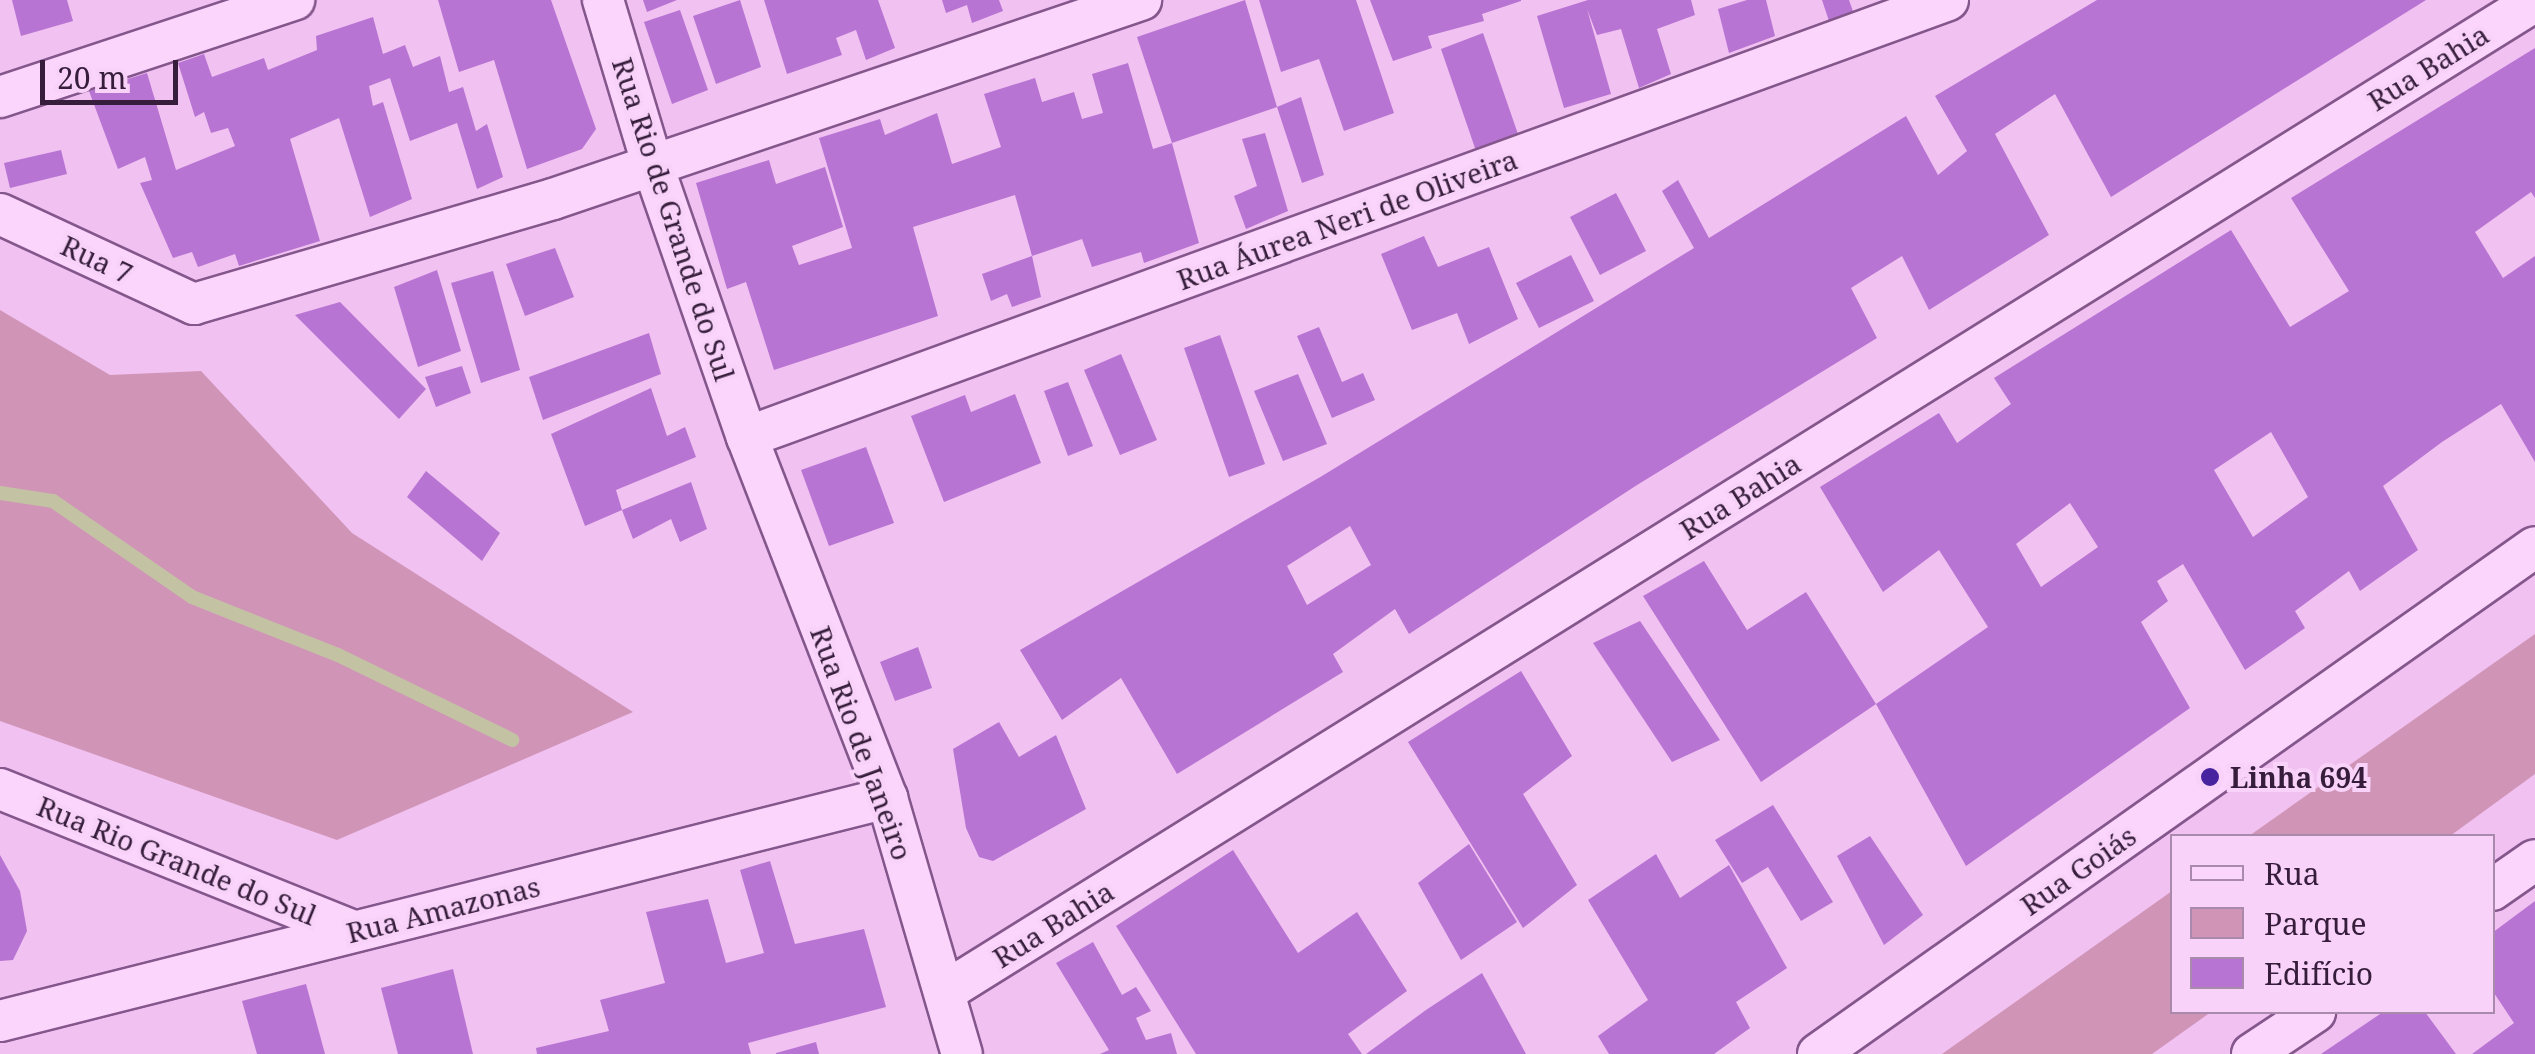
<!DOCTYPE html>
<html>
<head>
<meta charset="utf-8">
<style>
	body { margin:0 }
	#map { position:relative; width:2535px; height:1054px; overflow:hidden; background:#f1c1f1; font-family:"Noto Serif",serif }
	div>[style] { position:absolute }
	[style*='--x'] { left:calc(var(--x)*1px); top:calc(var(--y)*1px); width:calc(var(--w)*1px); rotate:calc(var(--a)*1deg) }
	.green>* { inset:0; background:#d094b7 }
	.stream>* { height:14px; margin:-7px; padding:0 7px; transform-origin:7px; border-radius:7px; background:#c3c3a4 }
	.building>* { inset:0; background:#b874d2 }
	.roads { filter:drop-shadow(2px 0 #84578c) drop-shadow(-2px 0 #84578c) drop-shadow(0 2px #84578c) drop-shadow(0 -2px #84578c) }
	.street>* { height:40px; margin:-20px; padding:0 20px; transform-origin:20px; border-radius:20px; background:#fbd5fb }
	.dots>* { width:28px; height:28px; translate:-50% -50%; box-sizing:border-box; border:5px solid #f8d2f8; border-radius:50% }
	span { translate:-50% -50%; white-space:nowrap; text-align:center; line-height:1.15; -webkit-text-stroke:8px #f8d2f8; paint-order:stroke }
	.street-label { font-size:28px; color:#351d3b }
	.poi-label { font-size:28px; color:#351d3b; font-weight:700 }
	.left { translate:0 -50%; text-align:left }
	.legend { position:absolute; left:2170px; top:834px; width:325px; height:180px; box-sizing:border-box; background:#f8d2f8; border:2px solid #aa8aac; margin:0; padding:12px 18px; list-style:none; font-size:30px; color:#351d3b }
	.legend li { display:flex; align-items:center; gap:20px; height:50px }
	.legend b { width:50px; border:2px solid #aa8aac }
	.scale { position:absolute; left:40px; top:60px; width:138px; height:45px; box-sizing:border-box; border:5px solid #351d3b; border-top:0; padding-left:12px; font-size:30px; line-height:35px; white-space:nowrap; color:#351d3b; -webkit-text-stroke:8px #f8d2f8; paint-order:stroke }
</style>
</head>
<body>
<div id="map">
	<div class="green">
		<div style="clip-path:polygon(0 310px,110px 375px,201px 371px,352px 533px,633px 712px,337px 840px,0 721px)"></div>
		<div style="clip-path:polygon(2535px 634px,2535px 774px,2450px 836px,2249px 836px)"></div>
		<div style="clip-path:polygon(2172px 891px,2172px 1012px,2211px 1012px,2152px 1054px,1942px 1054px)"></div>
	</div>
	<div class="stream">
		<div style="--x:0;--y:493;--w:54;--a:8.6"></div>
		<div style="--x:53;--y:501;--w:169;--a:34.6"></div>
		<div style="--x:192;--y:597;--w:157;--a:21.7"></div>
		<div style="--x:338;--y:655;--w:194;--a:26"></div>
	</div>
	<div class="building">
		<div style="clip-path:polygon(12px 0,67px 0,73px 21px,21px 36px)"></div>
		<div style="clip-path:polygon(438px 0,551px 0,596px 129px,582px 149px,527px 169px,494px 60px,459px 72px)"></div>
		<div style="clip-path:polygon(643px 0,677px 0,647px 12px)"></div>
		<div style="clip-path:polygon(740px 0,761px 67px,716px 84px,693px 16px)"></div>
		<div style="clip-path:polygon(764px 0,878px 0,895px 48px,866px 60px,856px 30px,836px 38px,842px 55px,787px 74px)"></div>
		<div style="clip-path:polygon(942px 0,999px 0,1003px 11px,972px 23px,967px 5px,946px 13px)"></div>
		<div style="clip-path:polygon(1245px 0,1277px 107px,1172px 143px,1137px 37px)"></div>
		<div style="clip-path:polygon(1259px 0,1356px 0,1394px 113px,1344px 131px,1319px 59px,1281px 72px)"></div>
		<div style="clip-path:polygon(1370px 0,1521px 0,1521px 1px,1482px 14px,1484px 21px,1428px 36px,1432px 48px,1393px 61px)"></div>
		<div style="clip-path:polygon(1588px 0,1691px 0,1695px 15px,1657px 29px,1671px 74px,1639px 88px,1621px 29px,1597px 35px,1587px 9px,1611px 94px,1564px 108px,1537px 16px)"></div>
		<div style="clip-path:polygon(1747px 0,1766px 0,1775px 36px,1729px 53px,1718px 9px)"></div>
		<div style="clip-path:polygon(1822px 0,1849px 0,1855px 17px,1831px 27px)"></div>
		<div style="clip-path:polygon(evenodd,2097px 0,2426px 0,2111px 197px,2055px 94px,1995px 134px,2049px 235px,1929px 310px,1902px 256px,1851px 288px,1877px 338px,1637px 485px,1409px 634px,1395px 609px,1333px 654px,1343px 672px,1177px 774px,1121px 678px,1062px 720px,1020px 650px,1322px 476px,1694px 248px,1662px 191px,1678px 180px,1709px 238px,1906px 116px,1938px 175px,1967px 151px,1935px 96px,2097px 0,1350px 526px,1371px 565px,1307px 605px,1287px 566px,1350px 526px)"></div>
		<div style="clip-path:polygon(680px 10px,708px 90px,672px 104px,644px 22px)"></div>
		<div style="clip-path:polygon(373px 17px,383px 54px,405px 45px,413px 67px,440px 56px,449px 92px,463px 87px,476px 131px,487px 124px,503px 177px,477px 189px,457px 123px,410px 141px,390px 78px,369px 86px,373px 106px,383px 102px,412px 199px,370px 217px,339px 118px,290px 139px,320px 241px,239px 266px,235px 254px,198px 267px,192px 252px,173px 258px,140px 183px,152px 180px,145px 157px,118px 169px,89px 91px,147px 73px,176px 170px,235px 146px,228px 128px,211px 133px,204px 112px,195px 117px,178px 63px,204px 54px,212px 77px,264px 58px,268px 70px,317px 50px,316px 36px)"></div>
		<div style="clip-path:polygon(1483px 33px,1519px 137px,1476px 151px,1441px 49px)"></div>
		<div style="clip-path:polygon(evenodd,2535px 48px,2535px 198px,2531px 192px,2475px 232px,2503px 278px,2535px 256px,2535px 462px,2501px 404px,2442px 442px,2383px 486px,2418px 550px,2360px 591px,2349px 571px,2295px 611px,2305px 628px,2245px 670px,2183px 564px,2157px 581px,2168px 601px,2141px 622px,2190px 708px,1966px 866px,1876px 704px,1988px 627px,1939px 550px,1883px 592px,1820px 487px,1939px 413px,1957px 443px,2011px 404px,1994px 378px,2231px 230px,2290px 327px,2349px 291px,2291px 198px,2535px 48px,2271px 432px,2308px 497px,2253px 537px,2214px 470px,2271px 432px,2535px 48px,2070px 503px,2098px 547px,2041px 587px,2016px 544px,2070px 503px)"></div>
		<div style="clip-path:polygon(1128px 63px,1153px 149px,1172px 143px,1199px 243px,1144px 263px,1141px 252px,1092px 267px,1082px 239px,1032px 256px,1015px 195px,913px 227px,938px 316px,774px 370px,746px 282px,727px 289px,696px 183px,769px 160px,776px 184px,825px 167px,843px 227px,792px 246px,799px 265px,852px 248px,819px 138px,880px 119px,885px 135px,937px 113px,952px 164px,1001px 147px,984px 94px,1035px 78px,1042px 102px,1074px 92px,1082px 119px,1103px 113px,1092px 74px)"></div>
		<div style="clip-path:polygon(1301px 97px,1324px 175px,1302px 183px,1277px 107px)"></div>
		<div style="clip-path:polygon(1265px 133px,1288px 211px,1246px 229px,1234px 196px,1257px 186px,1242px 139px)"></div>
		<div style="clip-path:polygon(61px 150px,67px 174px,10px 188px,4px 163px)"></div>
		<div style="clip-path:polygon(1616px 193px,1646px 251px,1600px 275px,1570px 217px)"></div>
		<div style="clip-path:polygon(1424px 236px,1438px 267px,1489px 247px,1518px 319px,1469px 344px,1457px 313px,1412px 330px,1381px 254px)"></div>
		<div style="clip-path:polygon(555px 248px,574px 297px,525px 316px,506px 264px)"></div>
		<div style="clip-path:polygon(1571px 255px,1594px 301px,1539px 328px,1516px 283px)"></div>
		<div style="clip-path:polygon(1032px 256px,1041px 297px,1012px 307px,1007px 294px,991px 301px,982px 274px)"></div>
		<div style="clip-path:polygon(437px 270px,461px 351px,418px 367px,394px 287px)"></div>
		<div style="clip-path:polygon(493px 271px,520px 370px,481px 383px,451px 283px)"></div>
		<div style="clip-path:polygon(340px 302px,426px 389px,399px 419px,295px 315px)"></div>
		<div style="clip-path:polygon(1319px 327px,1342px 382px,1363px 373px,1375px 400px,1332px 418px,1297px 336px)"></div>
		<div style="clip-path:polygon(649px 333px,661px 374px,543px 420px,529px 377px)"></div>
		<div style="clip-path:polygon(1220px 335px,1265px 464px,1229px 477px,1184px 348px)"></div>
		<div style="clip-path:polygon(1121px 354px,1157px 440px,1120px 455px,1084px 370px)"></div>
		<div style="clip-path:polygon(462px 366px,471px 393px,436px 407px,425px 377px)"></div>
		<div style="clip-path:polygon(1298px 374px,1327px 444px,1283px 461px,1254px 391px)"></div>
		<div style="clip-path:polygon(1068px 382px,1093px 446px,1068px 456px,1044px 391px)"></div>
		<div style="clip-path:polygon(651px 388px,667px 436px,685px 427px,696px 457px,616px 490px,622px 510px,691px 482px,707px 529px,680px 542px,671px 519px,633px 539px,622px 510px,585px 526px,551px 434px)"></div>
		<div style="clip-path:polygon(1015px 394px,1041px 463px,944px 502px,911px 416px,965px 395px,971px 412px)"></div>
		<div style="clip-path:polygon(866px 447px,894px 523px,829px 546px,801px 470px)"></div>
		<div style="clip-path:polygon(426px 471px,500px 533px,482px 561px,407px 497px)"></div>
		<div style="clip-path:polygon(1704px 561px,1747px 630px,1806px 592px,1876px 704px,1761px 782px,1643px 596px)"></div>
		<div style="clip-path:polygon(1640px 621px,1720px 740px,1672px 762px,1593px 643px)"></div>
		<div style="clip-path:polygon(918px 647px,932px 688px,895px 701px,880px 662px)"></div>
		<div style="clip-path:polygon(1521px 671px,1572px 756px,1523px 794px,1577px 885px,1523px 928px,1408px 742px)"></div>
		<div style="clip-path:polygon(999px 722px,1019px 757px,1056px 735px,1086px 809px,993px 861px,979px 857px,966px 828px,953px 749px)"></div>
		<div style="clip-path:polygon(1773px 805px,1833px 902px,1801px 921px,1768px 867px,1742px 883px,1715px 840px)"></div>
		<div style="clip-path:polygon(1870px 836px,1923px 915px,1884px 945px,1837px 856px)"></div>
		<div style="clip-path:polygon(1469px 844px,1517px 922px,1461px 960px,1418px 883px)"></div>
		<div style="clip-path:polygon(1233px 850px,1298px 953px,1357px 912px,1407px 991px,1348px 1034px,1362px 1054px,1196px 1054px,1116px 926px)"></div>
		<div style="clip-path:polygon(1656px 854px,1680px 898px,1729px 865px,1787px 968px,1736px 1002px,1750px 1028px,1714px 1054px,1609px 1054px,1598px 1036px,1648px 1000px,1588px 900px)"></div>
		<div style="clip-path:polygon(0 855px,20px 891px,27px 931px,13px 960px,0 961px)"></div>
		<div style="clip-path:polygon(770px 861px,795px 944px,864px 929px,886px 1007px,748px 1043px,751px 1054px,537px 1054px,536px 1048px,609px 1031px,600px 1000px,665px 983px,646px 912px,708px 899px,726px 963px,764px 953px,740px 870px)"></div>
		<div style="clip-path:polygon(2535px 901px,2535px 1054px,2472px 1054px,2514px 1023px,2492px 990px,2492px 933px)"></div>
		<div style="clip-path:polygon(1093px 942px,1122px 995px,1136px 987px,1151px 1011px,1136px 1018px,1146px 1040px,1171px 1033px,1177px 1054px,1100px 1054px,1109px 1050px,1056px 963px)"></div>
		<div style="clip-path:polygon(453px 969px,473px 1054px,398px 1054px,381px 988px)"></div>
		<div style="clip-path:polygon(1482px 973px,1526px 1054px,1366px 1054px,1426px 1010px)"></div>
		<div style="clip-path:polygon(306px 984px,325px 1054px,257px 1054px,242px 1001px)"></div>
		<div style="clip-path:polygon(2383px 1012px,2425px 1012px,2456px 1054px,2321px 1054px)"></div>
		<div style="clip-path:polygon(816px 1042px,819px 1054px,776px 1054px,776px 1053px)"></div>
	</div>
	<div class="roads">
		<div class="street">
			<div style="--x:603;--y:0;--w:170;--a:73.3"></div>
			<div style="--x:652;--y:163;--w:290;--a:70.9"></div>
			<div style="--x:747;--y:437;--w:387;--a:68.8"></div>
			<div style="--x:887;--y:798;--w:267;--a:73.7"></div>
			<div style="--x:0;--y:97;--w:310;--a:-18.3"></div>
			<div style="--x:0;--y:214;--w:214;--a:24.9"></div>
			<div style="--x:194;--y:304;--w:374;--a:-16.3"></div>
			<div style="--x:553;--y:199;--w:621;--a:-18.7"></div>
			<div style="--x:747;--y:437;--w:1278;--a:-19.99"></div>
			<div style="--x:0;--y:789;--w:381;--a:21.9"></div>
			<div style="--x:2492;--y:890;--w:52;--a:-34.9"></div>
			<div style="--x:946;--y:991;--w:1872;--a:-31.92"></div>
			<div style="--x:0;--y:1021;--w:915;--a:-14.11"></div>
			<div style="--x:1818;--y:1054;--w:878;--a:-35.26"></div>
			<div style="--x:2252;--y:1054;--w:76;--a:-33.7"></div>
		</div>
	</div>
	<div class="dots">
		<div style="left:2210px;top:777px;background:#4823a0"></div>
	</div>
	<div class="street-label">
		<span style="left:2428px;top:67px;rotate:-32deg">Rua Bahia</span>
		<span style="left:674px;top:219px;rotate:72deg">Rua Rio de Grande do Sul</span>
		<span style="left:1347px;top:219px;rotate:-20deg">Rua Áurea Neri de Oliveira</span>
		<span style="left:97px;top:259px;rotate:25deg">Rua 7</span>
		<span style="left:1740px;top:496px;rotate:-32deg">Rua Bahia</span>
		<span style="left:862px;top:743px;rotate:70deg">Rua Rio de Janeiro</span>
		<span style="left:177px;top:860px;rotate:22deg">Rua Rio Grande do Sul</span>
		<span style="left:2078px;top:870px;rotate:-35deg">Rua Goiás</span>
		<span style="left:443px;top:909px;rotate:-14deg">Rua Amazonas</span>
		<span style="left:1053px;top:924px;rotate:-32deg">Rua Bahia</span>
	</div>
	<div class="poi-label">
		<span class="left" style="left:2230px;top:777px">Linha 694</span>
	</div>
	<ul class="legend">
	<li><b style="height:12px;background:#fbd5fb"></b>Rua</li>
	<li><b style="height:28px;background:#d094b7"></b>Parque</li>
	<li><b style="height:28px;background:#b874d2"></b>Edifício</li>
	</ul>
	<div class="scale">20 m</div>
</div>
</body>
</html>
